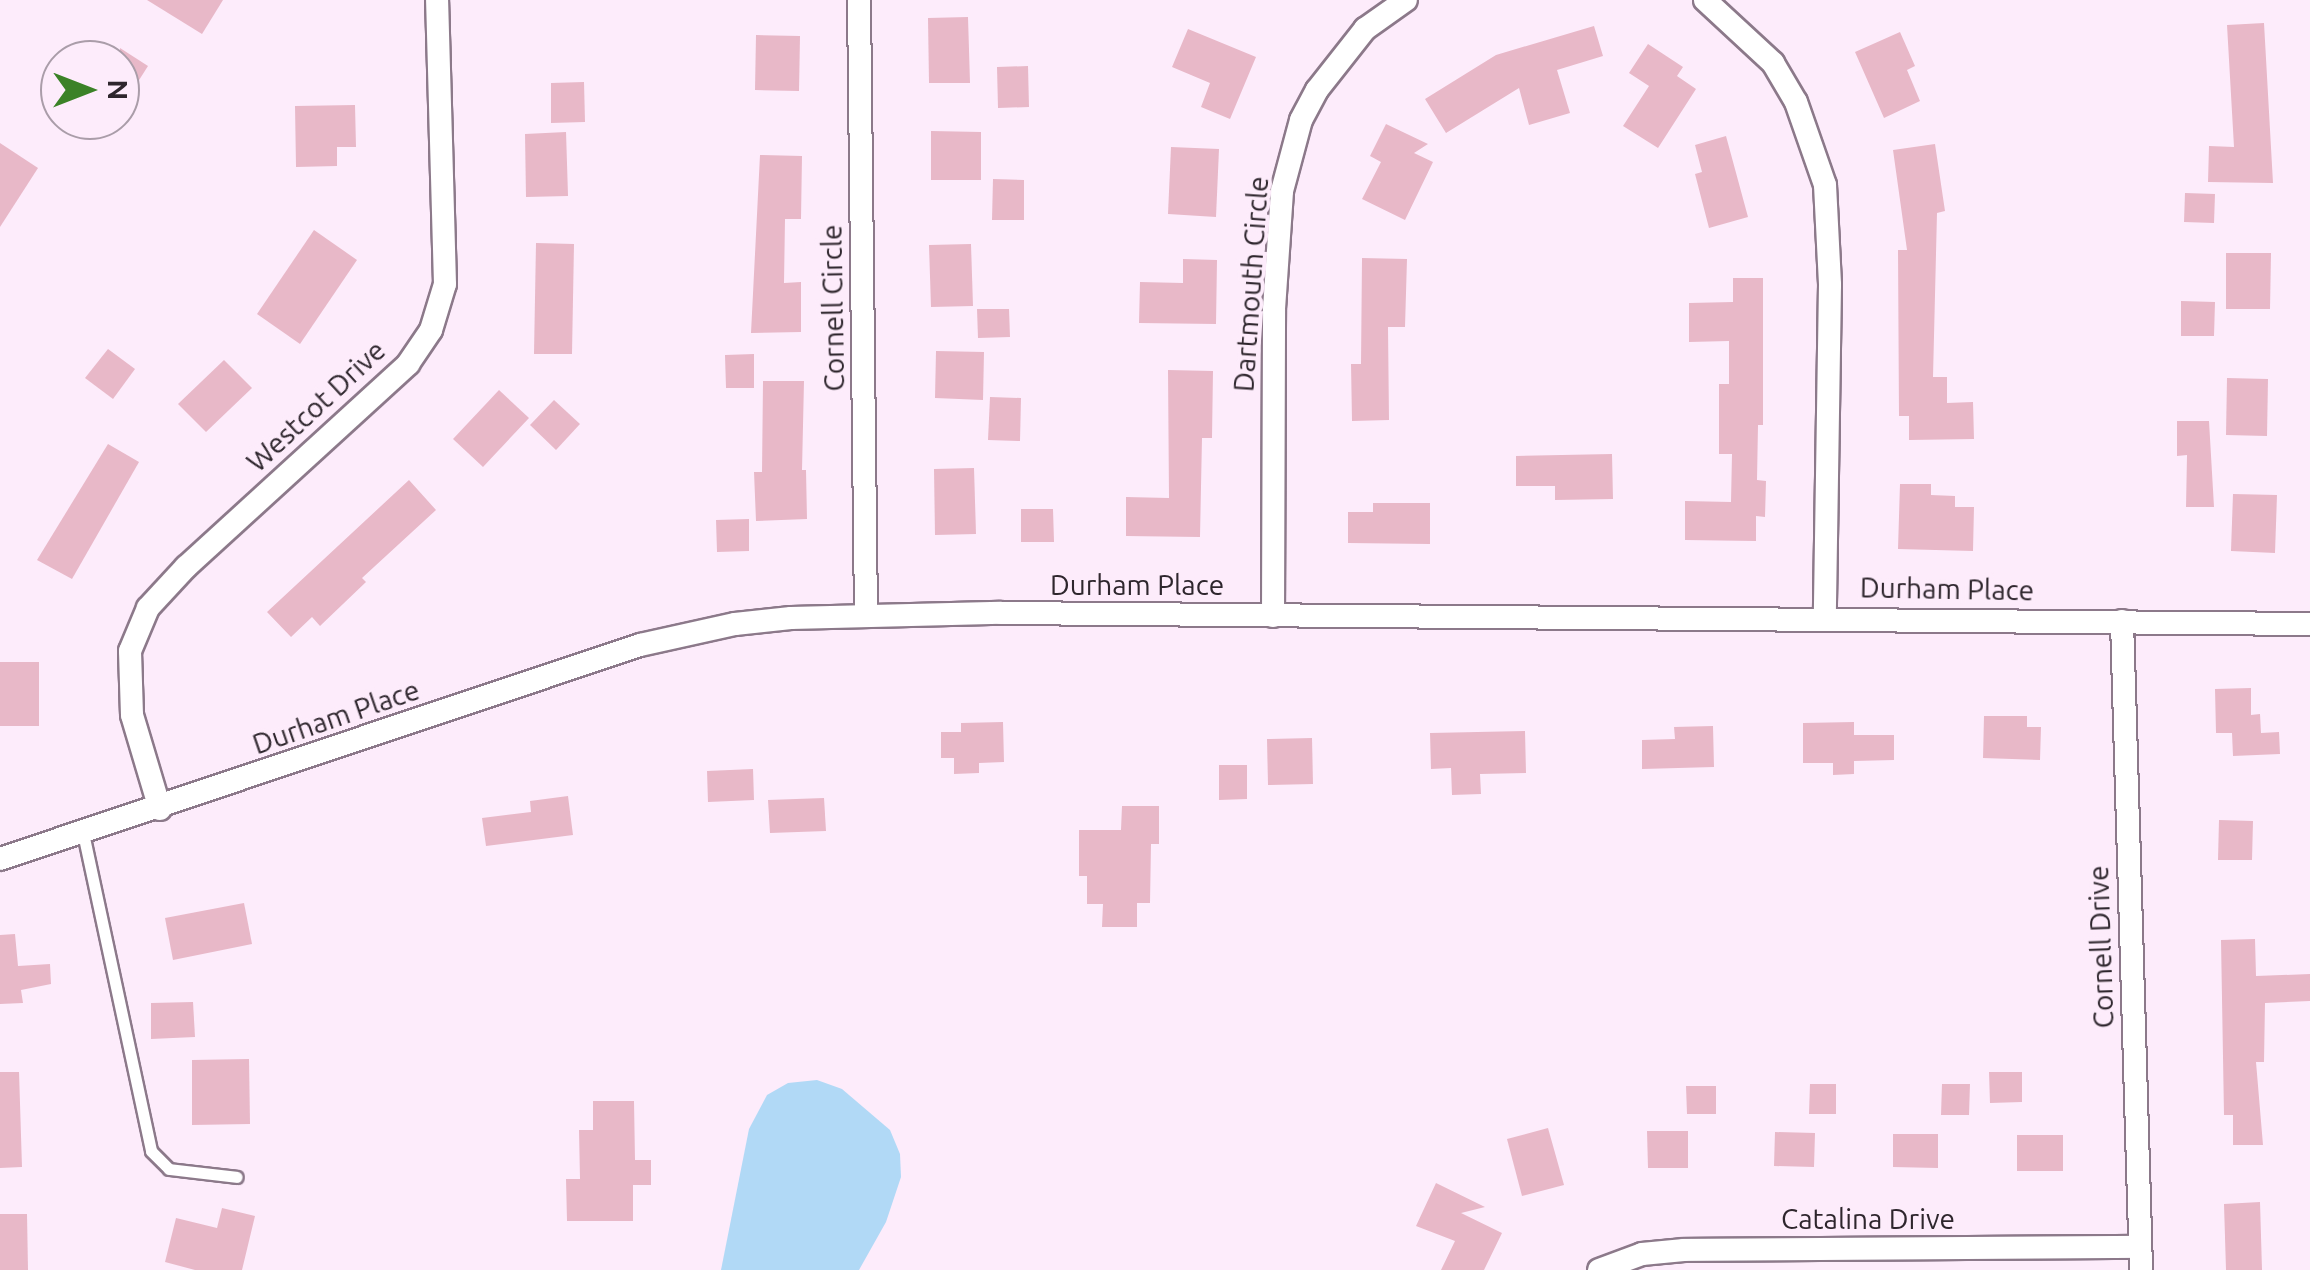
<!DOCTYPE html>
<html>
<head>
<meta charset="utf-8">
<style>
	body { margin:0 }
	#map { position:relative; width:2310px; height:1270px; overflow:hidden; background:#fdecfb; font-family:Ubuntu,sans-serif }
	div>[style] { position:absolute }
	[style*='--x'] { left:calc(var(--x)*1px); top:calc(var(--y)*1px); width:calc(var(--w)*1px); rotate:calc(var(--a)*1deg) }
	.water>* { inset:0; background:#b1d9f6 }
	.building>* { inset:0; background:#e8b8c8 }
	.roads { filter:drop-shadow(2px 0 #8c798a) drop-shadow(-2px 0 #8c798a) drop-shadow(0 2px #8c798a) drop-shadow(0 -2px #8c798a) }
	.service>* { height:11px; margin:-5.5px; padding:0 5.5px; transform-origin:5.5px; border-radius:5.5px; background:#fff }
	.minor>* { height:22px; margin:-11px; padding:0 11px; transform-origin:11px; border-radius:11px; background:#fff }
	span { translate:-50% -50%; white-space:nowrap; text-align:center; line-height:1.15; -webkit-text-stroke:8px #fdecfb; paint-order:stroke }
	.street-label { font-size:28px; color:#2e262d }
	.north { position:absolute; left:40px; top:40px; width:100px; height:100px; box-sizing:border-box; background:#fdecfb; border:2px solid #aa9da9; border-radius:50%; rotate:90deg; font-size:28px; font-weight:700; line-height:40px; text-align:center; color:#2e262d }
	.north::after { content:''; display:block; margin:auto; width:35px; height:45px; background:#3b8227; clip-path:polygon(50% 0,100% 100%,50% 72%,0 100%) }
</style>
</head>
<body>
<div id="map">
	<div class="water">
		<div style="clip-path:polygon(817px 1080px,842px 1089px,890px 1130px,900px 1154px,901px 1177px,886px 1222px,859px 1270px,721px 1270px,749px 1129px,767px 1095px,788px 1083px)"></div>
	</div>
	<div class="building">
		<div style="clip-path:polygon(147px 0,223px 0,202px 34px)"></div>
		<div style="clip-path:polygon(968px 17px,970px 83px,929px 83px,928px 18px)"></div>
		<div style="clip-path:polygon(2264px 23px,2273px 183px,2208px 182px,2209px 146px,2234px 147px,2227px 25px)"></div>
		<div style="clip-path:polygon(1594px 26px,1603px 56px,1557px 70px,1570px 113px,1529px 125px,1519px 88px,1446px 133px,1425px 99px,1496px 55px)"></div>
		<div style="clip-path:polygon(1188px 29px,1256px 57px,1230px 119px,1201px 107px,1210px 83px,1172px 67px)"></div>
		<div style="clip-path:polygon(1900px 32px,1915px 66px,1907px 70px,1920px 101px,1884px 118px,1855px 52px)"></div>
		<div style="clip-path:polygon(756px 35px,800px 36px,799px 91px,755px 90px)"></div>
		<div style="clip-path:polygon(1648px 44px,1683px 67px,1677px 76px,1696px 89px,1658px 148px,1623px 126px,1649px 86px,1629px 73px)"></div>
		<div style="clip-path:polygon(120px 48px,148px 66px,120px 110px)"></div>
		<div style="clip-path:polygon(1028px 66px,1029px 107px,998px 108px,997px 67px)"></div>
		<div style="clip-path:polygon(584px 82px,585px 122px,551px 123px,551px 83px)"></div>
		<div style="clip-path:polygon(355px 105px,356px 147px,337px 147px,337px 166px,296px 167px,295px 106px)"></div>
		<div style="clip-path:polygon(1386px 124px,1428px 144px,1414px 153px,1433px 162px,1405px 220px,1362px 199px,1381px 162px,1370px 156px)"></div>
		<div style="clip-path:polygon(931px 131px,981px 132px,981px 180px,931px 180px)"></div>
		<div style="clip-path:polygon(566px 132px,568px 196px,526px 197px,525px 134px)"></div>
		<div style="clip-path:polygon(1726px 136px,1748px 217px,1709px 228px,1695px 174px,1702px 172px,1695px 145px)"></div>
		<div style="clip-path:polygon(0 143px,38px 168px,0 227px)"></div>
		<div style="clip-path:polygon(1935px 144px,1945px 211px,1937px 213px,1933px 377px,1947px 377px,1947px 403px,1973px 402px,1974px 439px,1909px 440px,1909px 416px,1899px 416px,1898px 250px,1907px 250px,1893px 150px)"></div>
		<div style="clip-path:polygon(1171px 147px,1219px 149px,1216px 217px,1168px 214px)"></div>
		<div style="clip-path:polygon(760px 155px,802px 156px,801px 219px,785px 219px,784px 283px,801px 282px,801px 332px,751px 333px)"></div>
		<div style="clip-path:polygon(993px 179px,1024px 180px,1024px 220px,992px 220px)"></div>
		<div style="clip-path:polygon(2185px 193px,2215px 194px,2214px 223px,2184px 222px)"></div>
		<div style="clip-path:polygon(314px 230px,357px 260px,300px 344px,257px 314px)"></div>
		<div style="clip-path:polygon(536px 243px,574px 244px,572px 354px,534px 354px)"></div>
		<div style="clip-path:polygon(971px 244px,973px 306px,931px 307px,929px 245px)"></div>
		<div style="clip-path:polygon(2226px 253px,2271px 253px,2270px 309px,2226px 309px)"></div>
		<div style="clip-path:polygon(1362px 258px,1407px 259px,1405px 327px,1388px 327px,1389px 420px,1352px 421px,1351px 364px,1361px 364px)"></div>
		<div style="clip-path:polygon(1183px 259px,1217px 260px,1216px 324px,1139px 323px,1140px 282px,1183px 283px)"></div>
		<div style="clip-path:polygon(1733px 278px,1763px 278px,1763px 425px,1758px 425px,1757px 480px,1766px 481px,1765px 517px,1756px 516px,1756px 541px,1685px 540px,1685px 501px,1731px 502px,1732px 454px,1719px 454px,1719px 384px,1729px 384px,1729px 341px,1689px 342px,1689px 303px,1733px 302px)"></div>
		<div style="clip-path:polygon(2181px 301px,2215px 302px,2214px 336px,2181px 336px)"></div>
		<div style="clip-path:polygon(977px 309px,1009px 309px,1010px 337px,978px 338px)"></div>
		<div style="clip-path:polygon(108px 349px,135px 369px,113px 399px,85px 378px)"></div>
		<div style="clip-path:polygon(936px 351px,984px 352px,983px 400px,935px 398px)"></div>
		<div style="clip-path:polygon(754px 354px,754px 388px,726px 388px,725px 355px)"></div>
		<div style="clip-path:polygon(224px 360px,252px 388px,206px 432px,178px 404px)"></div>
		<div style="clip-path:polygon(1168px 370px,1213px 371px,1212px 438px,1202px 438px,1200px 537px,1126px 536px,1126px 497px,1169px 498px)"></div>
		<div style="clip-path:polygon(2227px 378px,2268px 379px,2267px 436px,2226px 435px)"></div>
		<div style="clip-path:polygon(763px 381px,804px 381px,802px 470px,806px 470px,807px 519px,756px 521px,754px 472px,762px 472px)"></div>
		<div style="clip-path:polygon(499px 390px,529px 418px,483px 467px,453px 439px)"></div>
		<div style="clip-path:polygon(990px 397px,1021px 398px,1020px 441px,988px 440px)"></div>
		<div style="clip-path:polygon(554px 400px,580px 424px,556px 450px,530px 425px)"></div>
		<div style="clip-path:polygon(2177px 421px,2209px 421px,2214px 507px,2186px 507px,2187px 455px,2177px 456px)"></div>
		<div style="clip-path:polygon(108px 444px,139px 462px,72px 579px,37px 560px)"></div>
		<div style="clip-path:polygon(1612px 454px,1613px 499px,1555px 500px,1555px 486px,1516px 486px,1516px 456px)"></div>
		<div style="clip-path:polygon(974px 468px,976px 534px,935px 535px,934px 469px)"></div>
		<div style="clip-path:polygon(409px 480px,436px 510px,362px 578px,366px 582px,320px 626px,312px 617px,291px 637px,267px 612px)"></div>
		<div style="clip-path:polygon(1900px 484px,1931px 484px,1931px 495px,1955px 496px,1955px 507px,1974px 507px,1973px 551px,1898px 549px)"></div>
		<div style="clip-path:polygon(2233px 494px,2277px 495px,2275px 553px,2231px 551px)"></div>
		<div style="clip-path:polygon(1373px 503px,1430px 503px,1430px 544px,1348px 543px,1348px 512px,1373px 512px)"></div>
		<div style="clip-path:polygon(1021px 509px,1053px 509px,1054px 542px,1021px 542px)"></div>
		<div style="clip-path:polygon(749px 519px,749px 551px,717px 552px,716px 520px)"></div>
		<div style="clip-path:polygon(0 662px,39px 662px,39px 726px,0 726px)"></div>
		<div style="clip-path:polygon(2251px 688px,2251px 715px,2260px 714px,2261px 733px,2279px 732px,2280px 754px,2233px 756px,2232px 733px,2216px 733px,2215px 689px)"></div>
		<div style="clip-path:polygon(1984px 716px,2027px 716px,2027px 727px,2041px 727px,2040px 760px,1983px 758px)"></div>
		<div style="clip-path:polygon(1003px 722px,1004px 762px,979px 763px,979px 773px,954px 774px,954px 758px,941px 758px,941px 732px,961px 732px,961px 723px)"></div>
		<div style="clip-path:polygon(1854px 722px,1854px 735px,1894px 735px,1894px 760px,1854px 761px,1854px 774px,1833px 775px,1833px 763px,1803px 763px,1803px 723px)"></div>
		<div style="clip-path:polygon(1713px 726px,1714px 767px,1642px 769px,1642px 740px,1675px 739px,1674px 727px)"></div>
		<div style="clip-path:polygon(1525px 731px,1526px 773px,1480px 774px,1481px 794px,1452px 795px,1451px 768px,1431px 769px,1430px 733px)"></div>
		<div style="clip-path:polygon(1312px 738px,1313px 784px,1268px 785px,1267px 739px)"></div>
		<div style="clip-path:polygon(1219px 765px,1247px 765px,1247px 799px,1219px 800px)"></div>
		<div style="clip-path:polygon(753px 769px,754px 800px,708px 802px,707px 771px)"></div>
		<div style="clip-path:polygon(568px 796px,573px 835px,486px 846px,482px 818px,531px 812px,530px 801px)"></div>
		<div style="clip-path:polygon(824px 798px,826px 831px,770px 833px,768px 800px)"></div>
		<div style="clip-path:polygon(1122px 806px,1159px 806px,1159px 844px,1151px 844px,1150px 903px,1137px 903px,1137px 927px,1102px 927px,1103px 904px,1087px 904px,1087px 876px,1079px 876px,1079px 830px,1121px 830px)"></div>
		<div style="clip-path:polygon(2219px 820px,2253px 821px,2252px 860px,2218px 860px)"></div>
		<div style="clip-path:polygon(244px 903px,252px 944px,173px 960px,165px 918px)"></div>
		<div style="clip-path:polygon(15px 934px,18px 966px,50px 964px,51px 984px,21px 990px,23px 1003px,0 1004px,0 935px)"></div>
		<div style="clip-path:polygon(2255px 939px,2256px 976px,2310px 974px,2310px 1001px,2265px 1003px,2264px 1062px,2256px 1062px,2263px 1145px,2233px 1145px,2233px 1115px,2224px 1115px,2221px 940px)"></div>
		<div style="clip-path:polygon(193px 1002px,195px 1037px,151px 1039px,151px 1003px)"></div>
		<div style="clip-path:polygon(249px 1059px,250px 1124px,192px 1125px,192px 1060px)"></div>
		<div style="clip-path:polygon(0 1072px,19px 1072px,22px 1167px,0 1168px)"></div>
		<div style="clip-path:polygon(1989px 1072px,2022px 1072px,2022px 1102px,1990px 1103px)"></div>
		<div style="clip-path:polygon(1810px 1084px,1836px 1084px,1836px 1114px,1809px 1114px)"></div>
		<div style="clip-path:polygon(1942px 1084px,1970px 1084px,1969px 1115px,1941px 1115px)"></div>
		<div style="clip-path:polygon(1686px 1086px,1716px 1086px,1716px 1114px,1687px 1114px)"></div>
		<div style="clip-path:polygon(593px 1101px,634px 1101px,635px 1160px,651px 1160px,651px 1185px,633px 1185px,633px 1221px,567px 1221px,566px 1179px,580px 1179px,579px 1130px,593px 1130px)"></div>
		<div style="clip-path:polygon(1548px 1128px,1564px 1185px,1522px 1196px,1507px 1139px)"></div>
		<div style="clip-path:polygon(1647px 1131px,1688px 1131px,1688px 1168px,1648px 1168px)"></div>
		<div style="clip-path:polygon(1775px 1132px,1815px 1133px,1814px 1167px,1774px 1166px)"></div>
		<div style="clip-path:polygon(1893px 1134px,1938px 1134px,1938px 1168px,1893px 1167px)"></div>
		<div style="clip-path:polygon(2017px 1135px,2063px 1135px,2063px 1171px,2017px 1171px)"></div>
		<div style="clip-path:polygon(1436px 1183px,1485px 1207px,1461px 1213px,1502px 1233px,1484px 1270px,1441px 1270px,1455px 1241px,1416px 1226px)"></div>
		<div style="clip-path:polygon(2260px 1202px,2262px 1270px,2226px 1270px,2224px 1204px)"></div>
		<div style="clip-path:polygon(222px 1208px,255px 1216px,242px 1270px,195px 1270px,165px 1262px,176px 1218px,217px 1228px)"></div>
		<div style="clip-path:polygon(0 1214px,27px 1214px,28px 1270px,0 1270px)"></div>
	</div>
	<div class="roads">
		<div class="service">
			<div style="--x:83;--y:833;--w:325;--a:77.9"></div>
			<div style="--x:151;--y:1151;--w:25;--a:45"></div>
			<div style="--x:169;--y:1169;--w:68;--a:6.7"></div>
		</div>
		<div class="minor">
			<div style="--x:859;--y:0;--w:614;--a:89.35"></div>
			<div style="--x:1705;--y:0;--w:93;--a:42.8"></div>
			<div style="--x:1773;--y:63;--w:45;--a:59.5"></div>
			<div style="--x:1796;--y:102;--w:88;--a:70.7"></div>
			<div style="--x:1825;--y:185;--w:100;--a:87.1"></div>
			<div style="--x:1830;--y:285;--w:333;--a:90.9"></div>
			<div style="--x:1273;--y:616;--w:307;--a:-89.8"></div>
			<div style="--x:1274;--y:309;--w:118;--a:-86.1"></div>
			<div style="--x:1282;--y:191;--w:73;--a:-75"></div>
			<div style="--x:1301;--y:120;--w:34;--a:-62"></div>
			<div style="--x:1317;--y:90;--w:78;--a:-51.8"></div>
			<div style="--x:1365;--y:29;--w:50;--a:-35.3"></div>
			<div style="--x:2122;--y:621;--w:649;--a:88.32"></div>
			<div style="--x:160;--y:809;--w:98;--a:-106.6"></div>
			<div style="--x:132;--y:715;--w:64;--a:-91.8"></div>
			<div style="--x:130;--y:651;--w:47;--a:-67.3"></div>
			<div style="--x:148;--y:608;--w:56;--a:-47.2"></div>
			<div style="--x:186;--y:567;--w:301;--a:-42.4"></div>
			<div style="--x:408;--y:364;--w:41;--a:-55.9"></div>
			<div style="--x:431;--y:330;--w:48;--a:-73.1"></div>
			<div style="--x:445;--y:284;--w:284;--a:-91.6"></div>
			<div style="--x:0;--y:859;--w:675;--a:-18.49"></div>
			<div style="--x:640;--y:645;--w:97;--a:-12.5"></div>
			<div style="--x:735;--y:624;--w:56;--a:-6.1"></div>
			<div style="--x:791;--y:618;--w:210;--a:-1.4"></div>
			<div style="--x:1001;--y:613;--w:1309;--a:0.48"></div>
			<div style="--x:1599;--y:1270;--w:46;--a:-20.4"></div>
			<div style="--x:1642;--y:1254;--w:42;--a:-5.4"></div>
			<div style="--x:1684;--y:1250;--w:456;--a:-0.4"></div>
		</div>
	</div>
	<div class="street-label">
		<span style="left:1251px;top:284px;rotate:-86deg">Dartmouth Circle</span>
		<span style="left:833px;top:308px;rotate:-91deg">Cornell Circle</span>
		<span style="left:316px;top:406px;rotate:-43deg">Westcot Drive</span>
		<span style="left:1137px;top:585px">Durham Place</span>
		<span style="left:1947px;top:589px;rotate:1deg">Durham Place</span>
		<span style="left:336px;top:717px;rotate:-19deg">Durham Place</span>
		<span style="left:2101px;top:947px;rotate:-92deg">Cornell Drive</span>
		<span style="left:1868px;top:1219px">Catalina Drive</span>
	</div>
	<div class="north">N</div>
</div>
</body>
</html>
